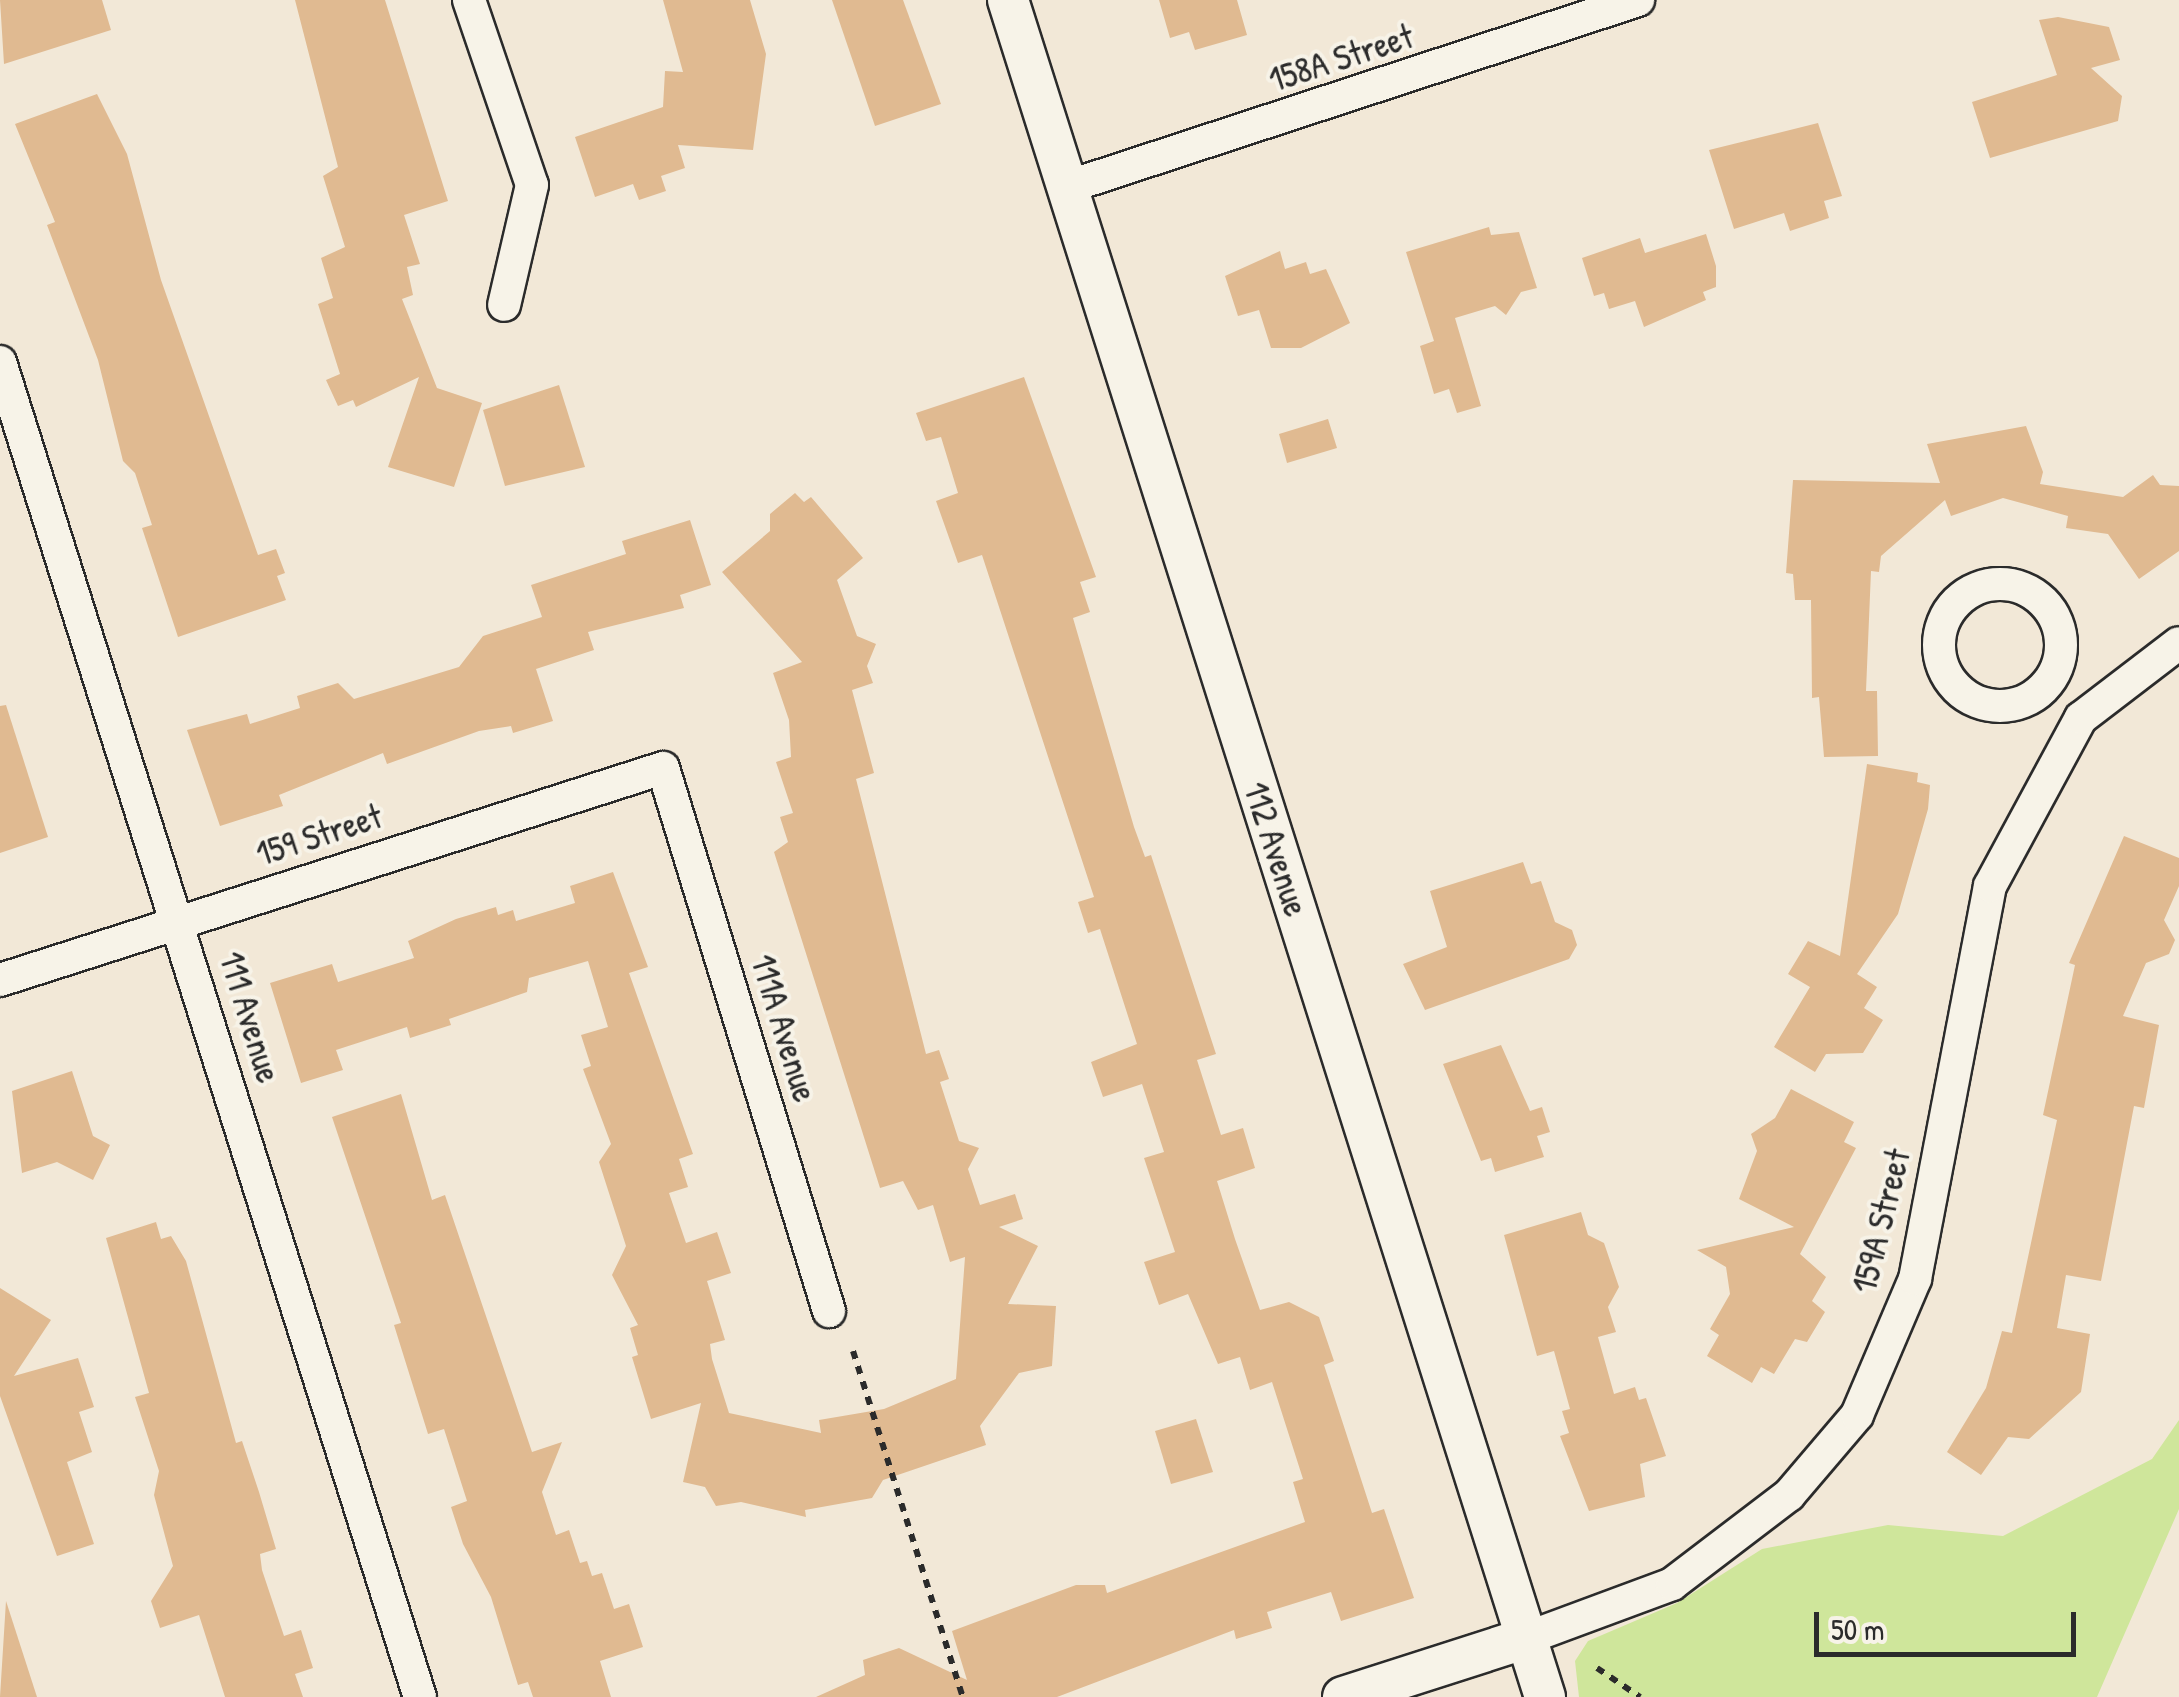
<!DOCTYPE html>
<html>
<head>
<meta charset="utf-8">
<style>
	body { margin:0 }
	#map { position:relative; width:2179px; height:1697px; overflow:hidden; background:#f2e8d7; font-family:"Patrick Hand",sans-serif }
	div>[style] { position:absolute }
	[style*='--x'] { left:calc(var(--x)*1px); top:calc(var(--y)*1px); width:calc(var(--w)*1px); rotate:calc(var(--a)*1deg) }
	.green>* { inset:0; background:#cfe69b }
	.building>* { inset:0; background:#e0ba91 }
	.path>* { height:6px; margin-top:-3px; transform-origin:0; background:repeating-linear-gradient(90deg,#2b2b2b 0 8px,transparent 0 16px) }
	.roads { filter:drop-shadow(2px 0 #2b2b2b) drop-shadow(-2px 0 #2b2b2b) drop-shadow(0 2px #2b2b2b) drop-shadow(0 -2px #2b2b2b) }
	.minor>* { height:32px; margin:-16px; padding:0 16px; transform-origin:16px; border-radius:16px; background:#f7f3e8 }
	.minor>.ring { margin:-16px; padding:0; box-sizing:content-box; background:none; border:32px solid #f7f3e8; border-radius:50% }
	.tertiary>* { height:40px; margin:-20px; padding:0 20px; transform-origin:20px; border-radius:20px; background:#f7f3e8 }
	span { translate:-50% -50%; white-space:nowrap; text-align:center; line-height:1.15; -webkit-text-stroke:8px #f7f3e8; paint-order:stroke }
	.street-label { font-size:35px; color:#2b2b2b }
	.scale { position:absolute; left:1814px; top:1612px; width:262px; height:45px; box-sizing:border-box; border:5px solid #2b2b2b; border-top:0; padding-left:12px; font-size:30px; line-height:35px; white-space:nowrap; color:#2b2b2b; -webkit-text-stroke:8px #f7f3e8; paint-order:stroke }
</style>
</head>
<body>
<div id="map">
	<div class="green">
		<div style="clip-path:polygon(2179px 1420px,2179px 1509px,2097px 1697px,1579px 1697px,1575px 1661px,1588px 1641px,1677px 1603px,1762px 1549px,1888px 1525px,2003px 1536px,2152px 1459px)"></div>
	</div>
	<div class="building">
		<div style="clip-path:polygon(0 0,102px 0,111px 30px,4px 64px)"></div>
		<div style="clip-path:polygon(295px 0,385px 0,448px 201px,404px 215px,420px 264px,407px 267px,413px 295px,402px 299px,437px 388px,482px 403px,454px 487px,388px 467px,419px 377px,356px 407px,353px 400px,338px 406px,326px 380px,340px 374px,318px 304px,333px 298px,321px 258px,345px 247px,323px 176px,338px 167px)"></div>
		<div style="clip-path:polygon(663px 0,750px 0,766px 54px,753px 150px,678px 145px,685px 168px,661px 176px,666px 191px,639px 200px,633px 184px,595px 197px,575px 137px,663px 107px,665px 71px,683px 72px)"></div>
		<div style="clip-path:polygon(832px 0,903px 0,941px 104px,875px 126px)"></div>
		<div style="clip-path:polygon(1159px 0,1237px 0,1247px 35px,1195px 50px,1189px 32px,1170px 38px)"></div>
		<div style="clip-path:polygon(2058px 17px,2109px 27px,2120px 60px,2091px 68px,2122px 96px,2118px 121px,1990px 158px,1972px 102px,2057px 75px,2039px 20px)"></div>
		<div style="clip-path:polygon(97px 94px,127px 154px,161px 280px,258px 555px,276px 549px,285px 573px,277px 576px,286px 600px,178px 637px,142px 528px,152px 525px,135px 473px,123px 461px,98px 360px,47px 225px,55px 222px,15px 124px)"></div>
		<div style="clip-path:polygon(1818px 123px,1842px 196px,1824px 201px,1829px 218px,1790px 231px,1784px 213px,1734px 229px,1709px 150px)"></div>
		<div style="clip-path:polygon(1489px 227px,1491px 235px,1519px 232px,1537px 288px,1521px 292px,1506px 315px,1495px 306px,1455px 318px,1481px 406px,1457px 413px,1449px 389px,1434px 394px,1420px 346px,1434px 341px,1406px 252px)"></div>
		<div style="clip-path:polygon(1706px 234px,1716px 266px,1716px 287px,1703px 292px,1706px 300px,1644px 327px,1635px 301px,1609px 309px,1604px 293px,1594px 296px,1582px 258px,1640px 238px,1645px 253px)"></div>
		<div style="clip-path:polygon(1280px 251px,1285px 269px,1306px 262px,1310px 274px,1326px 269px,1350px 323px,1301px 348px,1271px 348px,1259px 310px,1238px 316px,1225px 276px)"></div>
		<div style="clip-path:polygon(1024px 377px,1096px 577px,1080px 582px,1090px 612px,1073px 618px,1134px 827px,1145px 857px,1151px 855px,1216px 1054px,1197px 1060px,1221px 1135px,1243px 1128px,1255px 1168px,1217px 1181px,1235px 1239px,1260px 1310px,1289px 1302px,1319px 1317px,1334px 1361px,1324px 1365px,1372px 1513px,1384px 1509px,1414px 1598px,1341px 1621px,1331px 1592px,1267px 1612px,1272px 1628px,1236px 1639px,1234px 1630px,1057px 1697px,816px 1697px,865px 1675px,863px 1660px,899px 1648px,967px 1680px,952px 1631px,1076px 1585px,1105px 1585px,1107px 1593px,1305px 1522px,1293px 1482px,1303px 1479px,1272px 1382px,1250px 1390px,1240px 1357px,1218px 1364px,1188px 1294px,1159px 1305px,1144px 1262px,1175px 1252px,1144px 1158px,1164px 1152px,1142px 1084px,1103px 1097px,1091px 1062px,1137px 1044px,1100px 929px,1088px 933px,1078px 902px,1094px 897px,982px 555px,958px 563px,936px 501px,958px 493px,941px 437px,926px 441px,916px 413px)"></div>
		<div style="clip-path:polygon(559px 385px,585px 467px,505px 486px,483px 410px)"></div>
		<div style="clip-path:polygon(1328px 419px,1337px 448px,1287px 463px,1279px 434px)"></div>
		<div style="clip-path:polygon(2026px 426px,2043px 472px,2040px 484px,2123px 497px,2153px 475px,2160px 485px,2179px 486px,2179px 551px,2139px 579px,2108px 534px,2066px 528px,2068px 516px,2003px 498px,1951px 516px,1945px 500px,1881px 556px,1879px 572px,1871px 571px,1866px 691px,1877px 691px,1878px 756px,1824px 757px,1819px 697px,1812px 698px,1811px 600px,1795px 600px,1793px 574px,1786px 573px,1793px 480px,1940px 483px,1927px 444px)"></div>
		<div style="clip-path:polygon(795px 493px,804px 502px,811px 497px,863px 558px,837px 580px,857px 636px,876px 644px,867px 666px,873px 683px,852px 690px,874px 773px,856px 779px,926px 1054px,939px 1050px,949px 1079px,940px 1082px,959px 1141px,979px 1148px,968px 1169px,980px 1205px,1015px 1194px,1023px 1219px,999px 1227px,1038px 1246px,1008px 1304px,1056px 1306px,1052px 1366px,1019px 1373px,980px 1426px,986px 1445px,883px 1480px,872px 1498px,805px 1510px,806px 1517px,741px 1502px,716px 1506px,705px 1487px,683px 1482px,701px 1403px,651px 1419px,632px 1357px,638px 1355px,630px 1328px,638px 1325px,612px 1275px,626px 1246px,599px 1162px,611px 1144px,583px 1069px,591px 1066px,581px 1035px,608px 1027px,588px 961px,529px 978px,527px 992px,449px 1019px,451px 1025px,410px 1038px,407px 1027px,336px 1050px,343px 1070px,301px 1083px,270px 983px,332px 964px,338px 982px,414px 958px,408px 941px,456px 919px,496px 907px,498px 915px,513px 910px,516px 921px,575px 903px,570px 886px,613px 872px,648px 967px,629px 973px,693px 1154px,679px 1159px,688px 1187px,669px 1193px,686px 1243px,717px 1232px,731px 1273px,707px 1281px,725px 1340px,710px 1344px,712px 1359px,729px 1413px,821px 1433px,819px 1420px,884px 1409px,956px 1379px,965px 1257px,950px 1262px,933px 1205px,918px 1210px,903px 1181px,880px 1188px,774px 852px,788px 842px,780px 817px,793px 813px,776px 762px,791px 757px,789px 720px,773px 673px,802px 662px,722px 572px,770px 531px,770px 514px)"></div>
		<div style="clip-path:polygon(690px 520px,711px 585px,680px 595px,684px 608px,588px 632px,594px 650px,536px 669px,553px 721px,513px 733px,511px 726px,479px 731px,387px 764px,383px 753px,279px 795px,283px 806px,220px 826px,187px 730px,247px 714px,250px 724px,300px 708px,297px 696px,338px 683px,354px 699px,459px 667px,483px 636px,542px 617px,531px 585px,626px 554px,622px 541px)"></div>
		<div style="clip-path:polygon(6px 705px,48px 837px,0 853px,0 706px)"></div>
		<div style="clip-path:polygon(1867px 764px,1918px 773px,1917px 782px,1930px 785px,1928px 809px,1898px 914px,1857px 974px,1877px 987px,1864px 1008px,1883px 1020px,1863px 1053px,1826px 1054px,1815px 1072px,1774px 1047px,1810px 987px,1788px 974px,1808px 941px,1840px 956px)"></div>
		<div style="clip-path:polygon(2124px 836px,2179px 858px,2179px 886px,2164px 920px,2175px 940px,2169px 954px,2146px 963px,2123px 1016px,2159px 1025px,2144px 1108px,2134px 1106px,2101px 1281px,2066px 1275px,2057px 1328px,2090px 1334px,2081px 1392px,2029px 1439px,2008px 1437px,1981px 1475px,1947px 1452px,1986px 1388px,2002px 1331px,2012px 1333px,2057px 1120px,2043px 1115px,2075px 965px,2069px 963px)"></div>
		<div style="clip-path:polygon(1523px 862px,1531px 884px,1541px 881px,1555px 922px,1572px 930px,1577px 945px,1569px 959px,1425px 1010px,1403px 964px,1447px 947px,1430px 891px)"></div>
		<div style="clip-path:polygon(1501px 1045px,1530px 1111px,1542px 1107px,1550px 1132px,1537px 1136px,1544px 1157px,1495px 1172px,1491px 1158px,1481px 1161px,1443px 1064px)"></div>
		<div style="clip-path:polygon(72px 1071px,93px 1136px,110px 1145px,93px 1180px,57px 1162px,22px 1173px,12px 1091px)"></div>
		<div style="clip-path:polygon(1791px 1089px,1854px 1122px,1844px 1142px,1856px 1148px,1800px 1254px,1826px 1277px,1812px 1301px,1825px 1312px,1807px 1342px,1795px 1339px,1774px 1374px,1761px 1367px,1752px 1383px,1707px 1356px,1719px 1335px,1710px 1329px,1730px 1294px,1726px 1267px,1697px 1250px,1794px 1227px,1739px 1199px,1757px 1151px,1751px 1134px,1775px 1118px)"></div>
		<div style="clip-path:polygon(401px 1094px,432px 1200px,445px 1195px,532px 1452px,562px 1442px,542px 1492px,556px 1535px,569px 1530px,580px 1563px,587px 1561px,592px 1576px,602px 1573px,614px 1609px,629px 1604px,643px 1647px,600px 1661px,611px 1697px,533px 1697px,528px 1682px,518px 1685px,491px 1597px,463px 1544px,451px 1507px,467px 1501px,444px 1429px,428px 1434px,394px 1325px,401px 1323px,332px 1117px)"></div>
		<div style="clip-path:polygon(1581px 1212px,1588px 1235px,1604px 1243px,1619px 1287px,1608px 1307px,1616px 1332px,1598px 1337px,1614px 1394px,1635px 1387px,1639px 1400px,1646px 1398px,1666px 1456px,1640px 1464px,1645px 1497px,1589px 1511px,1560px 1436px,1569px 1433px,1562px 1411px,1570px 1409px,1554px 1351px,1537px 1356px,1504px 1235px)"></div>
		<div style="clip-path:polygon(156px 1222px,161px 1239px,171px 1236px,186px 1261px,236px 1443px,242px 1441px,259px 1492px,276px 1549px,260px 1554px,262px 1570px,284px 1636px,301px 1630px,313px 1668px,295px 1674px,303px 1697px,225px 1697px,199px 1615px,160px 1628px,151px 1601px,173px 1566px,154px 1495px,159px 1471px,135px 1397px,149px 1393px,106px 1238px)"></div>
		<div style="clip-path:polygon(0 1288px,51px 1320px,14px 1376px,78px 1358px,94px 1407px,79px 1412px,92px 1452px,67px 1462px,94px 1544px,57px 1556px,0 1396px)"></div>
		<div style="clip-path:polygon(1196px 1419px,1213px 1472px,1171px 1484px,1155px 1431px)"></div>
		<div style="clip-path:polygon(6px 1601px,37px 1697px,0 1697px)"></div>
	</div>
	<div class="path">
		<div style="--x:853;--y:1351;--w:363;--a:72.4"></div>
		<div style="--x:1597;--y:1668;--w:52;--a:34"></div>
	</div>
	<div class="roads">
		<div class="minor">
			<div style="--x:469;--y:0;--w:195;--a:71.2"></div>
			<div style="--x:532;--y:185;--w:123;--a:103.1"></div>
			<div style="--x:1067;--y:187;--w:601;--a:-18.13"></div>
			<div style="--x:0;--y:362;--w:1400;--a:72.54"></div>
			<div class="ring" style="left:1939px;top:584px;width:90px;height:90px"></div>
			<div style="--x:0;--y:980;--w:696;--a:-17.73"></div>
			<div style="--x:663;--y:768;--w:568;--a:73"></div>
			<div style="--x:1527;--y:1638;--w:155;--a:-20.4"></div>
			<div style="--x:1672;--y:1584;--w:147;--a:-37.3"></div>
			<div style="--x:1789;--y:1495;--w:105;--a:-49.6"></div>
			<div style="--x:1857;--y:1415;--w:148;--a:-66.9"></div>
			<div style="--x:1915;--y:1279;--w:400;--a:-79.2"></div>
			<div style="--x:1990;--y:886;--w:191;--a:-61.6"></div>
			<div style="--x:2081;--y:718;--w:123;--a:-37.4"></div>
		</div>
		<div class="tertiary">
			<div style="--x:1008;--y:0;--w:1780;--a:72.44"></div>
			<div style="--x:1343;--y:1697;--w:193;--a:-17.8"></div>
		</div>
	</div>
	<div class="street-label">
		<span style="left:1341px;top:58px;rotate:-18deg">158A Street</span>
		<span style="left:319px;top:835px;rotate:-18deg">159 Street</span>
		<span style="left:1276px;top:849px;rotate:72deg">112 Avenue</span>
		<span style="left:250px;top:1017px;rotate:73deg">111 Avenue</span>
		<span style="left:784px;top:1028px;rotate:73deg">111A Avenue</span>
		<span style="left:1881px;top:1221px;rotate:-76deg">159A Street</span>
	</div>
	<div class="scale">50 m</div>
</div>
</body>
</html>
